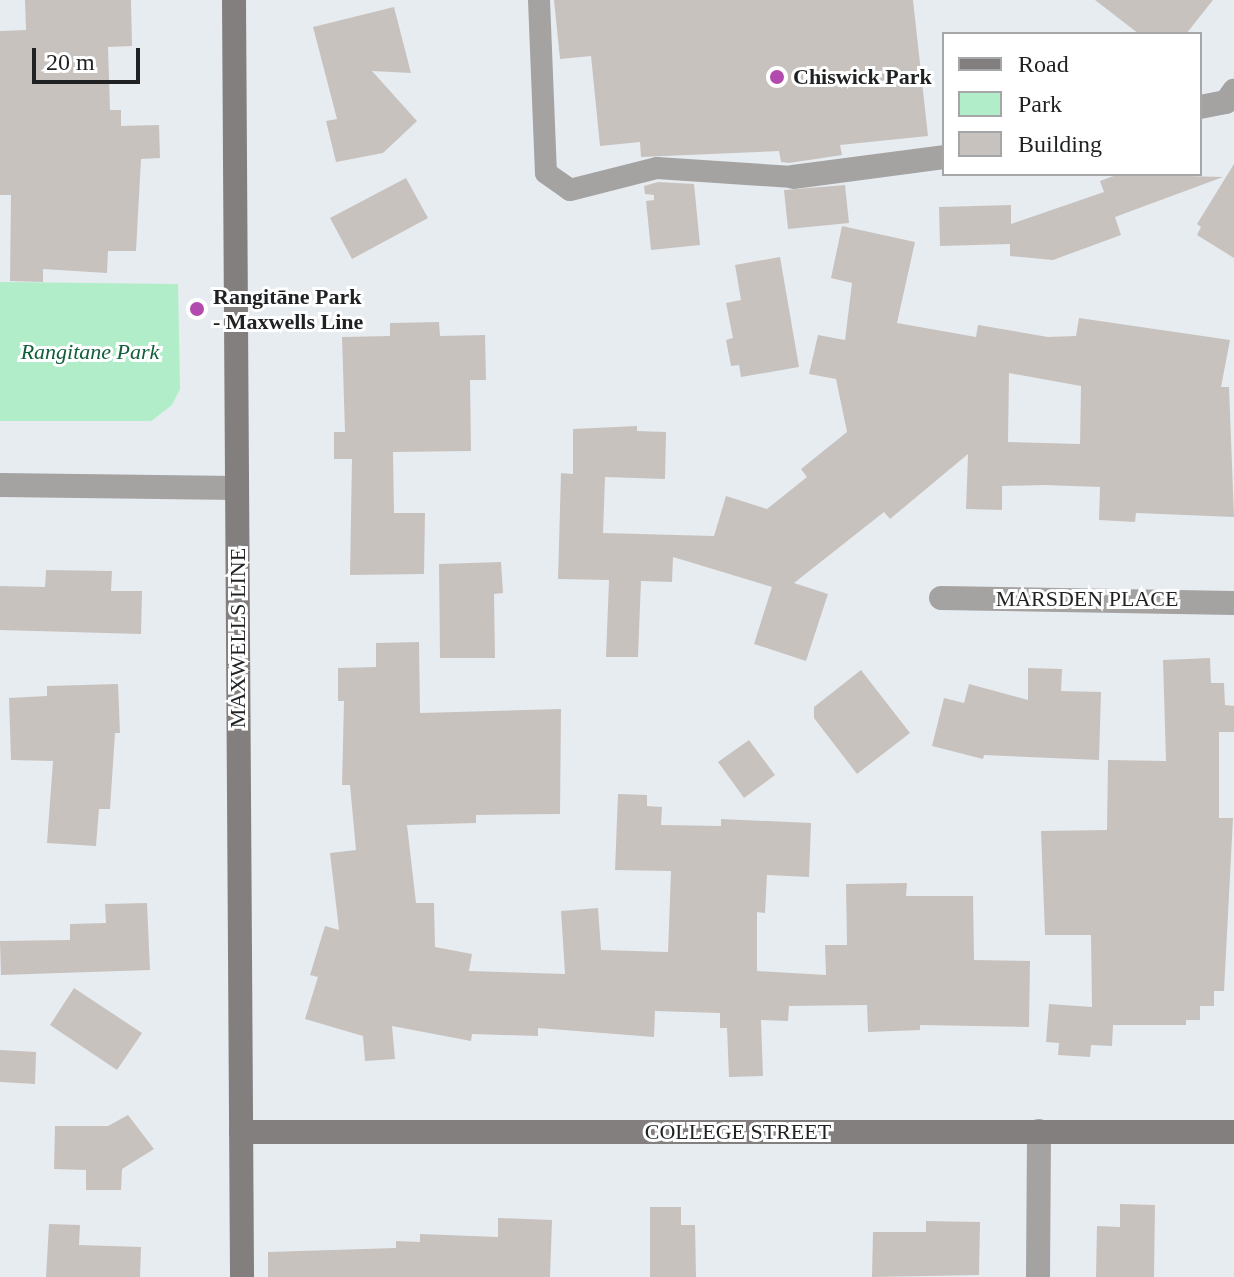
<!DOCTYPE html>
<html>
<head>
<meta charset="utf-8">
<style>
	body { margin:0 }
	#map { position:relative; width:1234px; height:1277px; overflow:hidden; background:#e7ecf1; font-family:Georgia,serif }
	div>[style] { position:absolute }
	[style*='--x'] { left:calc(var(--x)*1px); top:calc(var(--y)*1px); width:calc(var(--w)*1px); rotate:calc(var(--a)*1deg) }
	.green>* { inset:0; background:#b0edc8 }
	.building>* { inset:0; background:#c8c2be }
	.lane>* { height:22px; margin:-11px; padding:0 11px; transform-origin:11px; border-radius:11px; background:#a5a2a2 }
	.street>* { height:24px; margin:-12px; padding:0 12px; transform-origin:12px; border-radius:12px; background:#a5a2a2 }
	.secondary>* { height:24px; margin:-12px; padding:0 12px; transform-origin:12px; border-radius:12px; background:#837f7e }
	.dots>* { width:22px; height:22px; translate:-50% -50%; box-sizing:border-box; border:4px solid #fff; border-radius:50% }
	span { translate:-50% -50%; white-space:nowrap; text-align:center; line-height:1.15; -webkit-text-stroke:6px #fff; paint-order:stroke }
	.poi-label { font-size:22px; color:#1f2123; font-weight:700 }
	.left { translate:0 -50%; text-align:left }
	.park-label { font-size:22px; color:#105e3a; font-style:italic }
	.street-label { font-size:22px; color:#1f2123 }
	.legend { position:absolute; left:942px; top:32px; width:260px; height:144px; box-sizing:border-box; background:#fff; border:2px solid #a5a6a7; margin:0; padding:10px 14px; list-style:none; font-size:24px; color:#1f2123 }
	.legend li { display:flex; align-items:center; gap:16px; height:40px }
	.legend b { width:40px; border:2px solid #a5a6a7 }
	.scale { position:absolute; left:32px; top:48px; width:108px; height:36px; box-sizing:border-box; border:4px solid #1f2123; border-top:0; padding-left:10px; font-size:24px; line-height:28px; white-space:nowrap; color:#1f2123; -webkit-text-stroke:6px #fff; paint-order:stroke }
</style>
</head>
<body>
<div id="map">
	<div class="green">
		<div style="clip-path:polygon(0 282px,178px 284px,180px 389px,172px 405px,151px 421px,0 421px)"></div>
	</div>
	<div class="building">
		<div style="clip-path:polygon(25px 0,131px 0,132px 46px,108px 47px,110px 110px,121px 110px,121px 126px,159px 125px,160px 158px,141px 159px,136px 251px,108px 251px,107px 273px,43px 269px,43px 282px,10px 281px,11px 195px,0 195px,0 31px,26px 30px)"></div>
		<div style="clip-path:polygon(554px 0,913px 0,928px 136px,840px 145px,842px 155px,789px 163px,781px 162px,779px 151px,641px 157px,640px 142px,600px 146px,591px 56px,560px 59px)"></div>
		<div style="clip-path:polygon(1095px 0,1213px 0,1186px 34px,1139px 34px)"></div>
		<div style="clip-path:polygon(394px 7px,411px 73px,372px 71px,417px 121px,383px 153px,336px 162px,326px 121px,337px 119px,313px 27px)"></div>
		<div style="clip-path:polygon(1234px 164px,1234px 258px,1197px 235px,1201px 227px,1197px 224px)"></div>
		<div style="clip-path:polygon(1119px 174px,1223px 177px,1115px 217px,1121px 235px,1053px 260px,1010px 256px,1010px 244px,940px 246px,939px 207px,1011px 205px,1011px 224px,1104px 192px,1100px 181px)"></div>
		<div style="clip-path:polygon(406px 178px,428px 218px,352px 259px,330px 218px)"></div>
		<div style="clip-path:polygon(658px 182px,694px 184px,700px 245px,651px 250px,646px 201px,654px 200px,654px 195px,645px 194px,644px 186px)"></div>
		<div style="clip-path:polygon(845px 185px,849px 223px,788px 229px,784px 190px)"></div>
		<div style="clip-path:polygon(evenodd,842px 226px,915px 242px,897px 323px,976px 337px,978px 325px,1048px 337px,1076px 336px,1079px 318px,1230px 340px,1221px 387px,1229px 387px,1234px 517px,1136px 513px,1135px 522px,1099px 520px,1100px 487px,1044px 485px,1002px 486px,1002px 510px,966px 509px,968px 454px,890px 519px,884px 512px,794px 583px,828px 594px,806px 661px,754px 644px,772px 587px,673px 557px,672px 582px,641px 581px,638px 657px,606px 657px,609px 580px,558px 579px,561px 473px,573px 474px,573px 429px,637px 426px,637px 431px,666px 432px,665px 479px,605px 477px,603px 533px,714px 536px,726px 496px,767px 509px,807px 477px,801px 469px,847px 432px,836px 379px,809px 374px,818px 335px,845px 340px,852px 283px,831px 278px,842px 226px,1009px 373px,1081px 386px,1080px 444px,1008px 442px,1009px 373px)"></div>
		<div style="clip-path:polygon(780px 257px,799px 367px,741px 377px,739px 365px,731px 366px,726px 340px,733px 338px,726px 303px,741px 300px,735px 265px)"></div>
		<div style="clip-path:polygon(439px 322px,440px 336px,485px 335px,486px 380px,470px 380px,471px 451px,393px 452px,394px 513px,425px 513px,424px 574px,350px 575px,352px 459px,334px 459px,334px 432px,345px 432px,342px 337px,390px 336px,390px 323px)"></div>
		<div style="clip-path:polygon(501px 562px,503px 593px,494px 594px,495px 658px,440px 658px,439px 564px)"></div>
		<div style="clip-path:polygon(46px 570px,112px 571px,111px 591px,142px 591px,141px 634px,0 630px,0 586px,45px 587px)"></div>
		<div style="clip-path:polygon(419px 642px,420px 713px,561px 709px,560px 814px,476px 815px,476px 823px,407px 825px,416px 903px,434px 903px,435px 947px,472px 954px,469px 971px,565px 974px,561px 911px,598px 908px,601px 950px,668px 952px,671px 871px,615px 870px,618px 794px,647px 795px,647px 806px,662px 807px,661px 825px,721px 826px,721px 819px,811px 823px,809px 877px,767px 875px,765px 913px,757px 912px,757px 971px,826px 975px,825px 945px,847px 945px,846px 884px,907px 883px,906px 896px,973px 896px,974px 960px,1030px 961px,1029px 1027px,920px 1025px,920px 1030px,868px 1032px,867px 1005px,789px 1006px,788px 1021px,761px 1020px,763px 1076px,729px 1077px,727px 1028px,720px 1028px,720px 1013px,655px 1011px,654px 1037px,538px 1028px,538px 1036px,472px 1034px,471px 1041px,392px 1026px,395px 1059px,365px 1061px,363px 1036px,305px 1019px,318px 977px,310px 975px,325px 926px,339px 930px,330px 853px,356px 850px,350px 785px,342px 785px,344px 701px,338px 701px,338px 668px,376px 667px,376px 643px)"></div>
		<div style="clip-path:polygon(1210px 658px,1211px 683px,1224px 683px,1225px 705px,1234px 706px,1234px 732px,1219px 732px,1219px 818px,1233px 818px,1224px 991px,1214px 991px,1214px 1006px,1200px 1006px,1200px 1020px,1186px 1020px,1186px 1025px,1113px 1025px,1112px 1046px,1091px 1045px,1090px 1057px,1058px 1055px,1059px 1043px,1046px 1042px,1049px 1004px,1092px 1007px,1091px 935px,1045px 935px,1041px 831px,1107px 830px,1108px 760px,1166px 761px,1163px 660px)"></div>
		<div style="clip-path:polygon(1028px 668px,1062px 669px,1061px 691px,1101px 692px,1099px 760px,984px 755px,983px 759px,932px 746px,944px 698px,964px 703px,969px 684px,1028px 700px)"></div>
		<div style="clip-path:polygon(861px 670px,910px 733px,857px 774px,814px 718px,814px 707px)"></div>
		<div style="clip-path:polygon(118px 684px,120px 733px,115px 733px,110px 809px,99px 809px,96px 846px,47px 843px,53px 761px,11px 760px,9px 698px,47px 696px,47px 686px)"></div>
		<div style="clip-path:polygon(749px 740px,775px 775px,744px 798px,718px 762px)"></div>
		<div style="clip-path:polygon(147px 903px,150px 970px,1px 975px,0 941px,70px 940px,70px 924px,106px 923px,105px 904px)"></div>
		<div style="clip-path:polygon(74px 988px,142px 1033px,117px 1070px,50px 1025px)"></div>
		<div style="clip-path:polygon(0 1050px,36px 1052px,35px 1084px,0 1082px)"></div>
		<div style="clip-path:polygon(128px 1115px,154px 1149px,122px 1169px,121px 1190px,86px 1190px,86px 1170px,54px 1169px,55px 1126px,108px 1126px)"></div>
		<div style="clip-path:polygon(1120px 1204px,1155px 1205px,1154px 1277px,1096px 1277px,1097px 1226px,1120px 1227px)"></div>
		<div style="clip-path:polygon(650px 1207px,681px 1207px,681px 1225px,695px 1225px,696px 1277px,650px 1277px)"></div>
		<div style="clip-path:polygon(498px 1218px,552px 1220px,550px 1277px,268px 1277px,268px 1252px,396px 1248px,396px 1241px,420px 1242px,420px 1234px,498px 1237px)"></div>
		<div style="clip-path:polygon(926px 1221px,980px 1222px,979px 1275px,872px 1277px,873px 1232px,926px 1232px)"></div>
		<div style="clip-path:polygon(49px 1224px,80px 1225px,79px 1245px,141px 1247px,140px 1277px,46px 1277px)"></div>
	</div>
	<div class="lane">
		<div style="--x:539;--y:0;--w:173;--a:87.7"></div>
		<div style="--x:546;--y:173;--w:29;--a:35"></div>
		<div style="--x:570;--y:190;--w:90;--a:-14.2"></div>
		<div style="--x:657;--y:168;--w:136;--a:3.8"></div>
	</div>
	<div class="street">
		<div style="--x:1200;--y:107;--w:26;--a:-11"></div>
		<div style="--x:1226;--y:102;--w:14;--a:-54"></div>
		<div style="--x:793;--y:177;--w:152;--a:-7.5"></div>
		<div style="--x:0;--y:485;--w:237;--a:0.7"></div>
		<div style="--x:941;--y:598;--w:293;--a:1"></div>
		<div style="--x:1038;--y:1277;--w:146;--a:-89.6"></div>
	</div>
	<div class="secondary">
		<div style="--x:234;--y:0;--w:1277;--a:89.64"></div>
		<div style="--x:241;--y:1132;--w:993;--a:0"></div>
	</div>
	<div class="dots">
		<div style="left:777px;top:77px;background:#b34baf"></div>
		<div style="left:197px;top:309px;background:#b34baf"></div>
	</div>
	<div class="poi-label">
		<span class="left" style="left:793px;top:77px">Chiswick Park</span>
		<span class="left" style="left:213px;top:309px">Rangitāne Park<br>- Maxwells Line</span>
	</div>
	<div class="park-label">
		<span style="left:90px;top:352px">Rangitane Park</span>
	</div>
	<div class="street-label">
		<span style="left:1087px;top:599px">MARSDEN PLACE</span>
		<span style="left:238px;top:638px;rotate:-90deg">MAXWELLS LINE</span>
		<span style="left:738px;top:1132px">COLLEGE STREET</span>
	</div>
	<ul class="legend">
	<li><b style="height:10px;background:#837f7e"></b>Road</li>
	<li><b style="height:22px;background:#b0edc8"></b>Park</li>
	<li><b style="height:22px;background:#c8c2be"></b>Building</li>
	</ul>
	<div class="scale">20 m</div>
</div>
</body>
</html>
